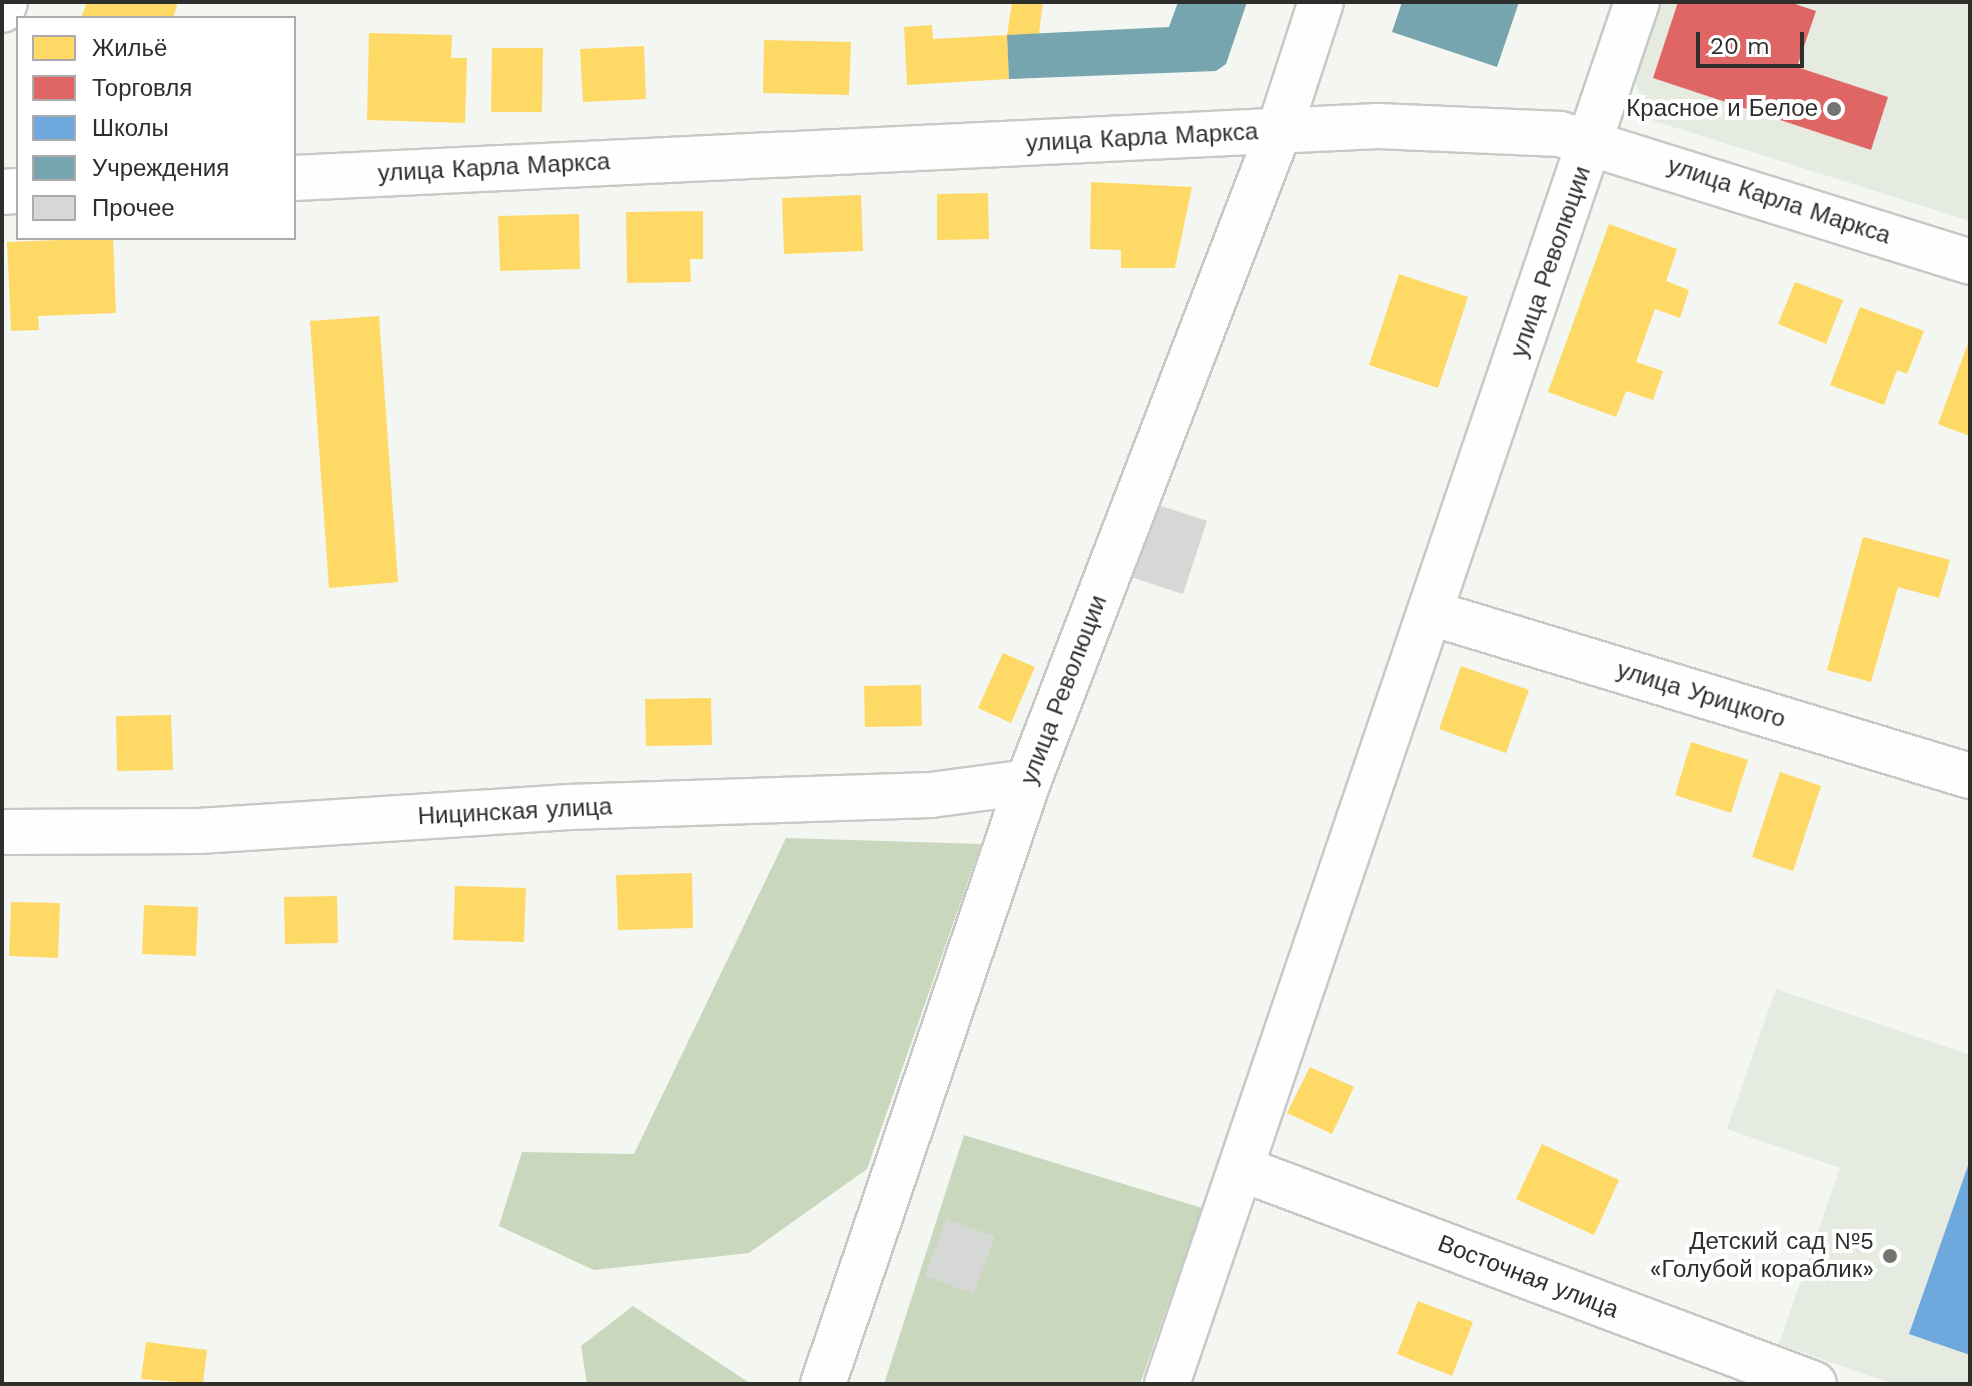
<!DOCTYPE html>
<html>
<head>
<meta charset="utf-8">
<style>
	body { margin:0 }
	#map { position:relative; width:1972px; height:1386px; overflow:hidden; background:#f4f6f2; font-family:"Work Sans",sans-serif }
	div>[style] { position:absolute }
	[style*='--x'] { left:calc(var(--x)*1px); top:calc(var(--y)*1px); width:calc(var(--w)*1px); rotate:calc(var(--a)*1deg) }
	.built>* { inset:0; background:#e6ebe2 }
	.forest>* { inset:0; background:#c9d7bc }
	.homes>* { inset:0; background:#ffd966 }
	.shops>* { inset:0; background:#e06666 }
	.schools>* { inset:0; background:#6fa8dc }
	.public>* { inset:0; background:#76a5af }
	.building>* { inset:0; background:#d6d8d5 }
	.roads { filter:drop-shadow(2px 0 #c7c9c6) drop-shadow(-2px 0 #c7c9c6) drop-shadow(0 2px #c7c9c6) drop-shadow(0 -2px #c7c9c6) }
	.minor>* { height:44px; margin:-22px; padding:0 22px; transform-origin:22px; border-radius:22px; background:#fdfefd }
	.dots>* { width:22px; height:22px; translate:-50% -50%; box-sizing:border-box; border:4px solid #fff; border-radius:50% }
	span { translate:-50% -50%; white-space:nowrap; text-align:center; line-height:1.15; -webkit-text-stroke:8px #fff; paint-order:stroke }
	.poi-label { font-size:24px; color:#2e2f2d }
	.right { translate:-100% -50%; text-align:right }
	.street-label { font-size:24px; color:#2e2f2d }
	.frame { position:absolute; inset:0; border:4px solid #2e2f2d; pointer-events:none }
	.legend { position:absolute; left:16px; top:16px; width:280px; height:224px; box-sizing:border-box; background:#fff; border:2px solid #abacab; margin:0; padding:10px 14px; list-style:none; font-size:24px; color:#2e2f2d }
	.legend li { display:flex; align-items:center; gap:16px; height:40px }
	.legend b { width:40px; border:2px solid #abacab }
	.scale { position:absolute; left:1696px; top:32px; width:108px; height:36px; box-sizing:border-box; border:4px solid #2e2f2d; border-top:0; padding-left:10px; font-size:24px; line-height:28px; white-space:nowrap; color:#2e2f2d; -webkit-text-stroke:6px #fff; paint-order:stroke }
</style>
</head>
<body>
<div id="map">
	<div class="built">
		<div style="clip-path:polygon(1660px 2px,1970px 2px,1970px 221px,1651px 120px,1631px 72px)"></div>
		<div style="clip-path:polygon(1776px 989px,1970px 1055px,1970px 1384px,1893px 1384px,1779px 1344px,1840px 1168px,1727px 1129px)"></div>
	</div>
	<div class="forest">
		<div style="clip-path:polygon(786px 838px,981px 844px,867px 1169px,749px 1253px,594px 1270px,499px 1226px,522px 1152px,634px 1154px)"></div>
		<div style="clip-path:polygon(964px 1135px,1202px 1208px,1140px 1384px,884px 1384px)"></div>
		<div style="clip-path:polygon(633px 1306px,751px 1384px,587px 1384px,581px 1346px)"></div>
	</div>
	<div class="homes">
		<div style="clip-path:polygon(87px 2px,178px 2px,173px 18px,81px 18px)"></div>
		<div style="clip-path:polygon(1012px 2px,1043px 2px,1039px 34px,1007px 35px)"></div>
		<div style="clip-path:polygon(932px 25px,933px 39px,1007px 35px,1009px 79px,907px 85px,904px 27px)"></div>
		<div style="clip-path:polygon(369px 33px,452px 35px,451px 58px,467px 58px,465px 123px,367px 120px)"></div>
		<div style="clip-path:polygon(764px 40px,851px 42px,849px 95px,763px 93px)"></div>
		<div style="clip-path:polygon(644px 46px,646px 99px,583px 102px,580px 49px)"></div>
		<div style="clip-path:polygon(492px 48px,543px 48px,542px 112px,491px 112px)"></div>
		<div style="clip-path:polygon(1091px 182px,1192px 187px,1175px 268px,1121px 268px,1121px 250px,1090px 249px)"></div>
		<div style="clip-path:polygon(988px 193px,989px 239px,937px 240px,937px 194px)"></div>
		<div style="clip-path:polygon(861px 195px,863px 251px,784px 254px,782px 198px)"></div>
		<div style="clip-path:polygon(703px 211px,703px 259px,690px 259px,691px 282px,627px 283px,626px 212px)"></div>
		<div style="clip-path:polygon(579px 214px,580px 269px,500px 271px,498px 216px)"></div>
		<div style="clip-path:polygon(1609px 224px,1677px 249px,1666px 281px,1689px 290px,1680px 318px,1655px 309px,1636px 362px,1663px 371px,1653px 400px,1626px 391px,1616px 417px,1548px 392px)"></div>
		<div style="clip-path:polygon(113px 238px,116px 313px,38px 316px,39px 330px,11px 331px,7px 242px)"></div>
		<div style="clip-path:polygon(1399px 274px,1468px 297px,1438px 388px,1369px 365px)"></div>
		<div style="clip-path:polygon(1795px 282px,1843px 300px,1826px 344px,1778px 324px)"></div>
		<div style="clip-path:polygon(1860px 307px,1924px 331px,1907px 374px,1897px 370px,1884px 405px,1830px 385px)"></div>
		<div style="clip-path:polygon(379px 316px,398px 582px,329px 588px,310px 321px)"></div>
		<div style="clip-path:polygon(1970px 338px,1970px 436px,1938px 424px)"></div>
		<div style="clip-path:polygon(1863px 537px,1950px 560px,1939px 598px,1898px 587px,1871px 682px,1827px 670px)"></div>
		<div style="clip-path:polygon(1003px 653px,1035px 667px,1011px 723px,978px 708px)"></div>
		<div style="clip-path:polygon(1461px 666px,1529px 690px,1506px 753px,1439px 729px)"></div>
		<div style="clip-path:polygon(921px 685px,922px 726px,865px 727px,864px 686px)"></div>
		<div style="clip-path:polygon(711px 698px,712px 745px,646px 746px,645px 699px)"></div>
		<div style="clip-path:polygon(171px 715px,173px 770px,117px 771px,116px 716px)"></div>
		<div style="clip-path:polygon(1691px 742px,1748px 760px,1731px 813px,1675px 795px)"></div>
		<div style="clip-path:polygon(1780px 772px,1821px 786px,1793px 871px,1752px 857px)"></div>
		<div style="clip-path:polygon(692px 873px,693px 928px,618px 930px,616px 875px)"></div>
		<div style="clip-path:polygon(455px 886px,526px 888px,524px 942px,453px 940px)"></div>
		<div style="clip-path:polygon(337px 896px,338px 943px,285px 944px,284px 897px)"></div>
		<div style="clip-path:polygon(11px 902px,60px 903px,58px 958px,9px 956px)"></div>
		<div style="clip-path:polygon(144px 905px,198px 907px,196px 956px,142px 954px)"></div>
		<div style="clip-path:polygon(1310px 1067px,1354px 1087px,1332px 1134px,1287px 1113px)"></div>
		<div style="clip-path:polygon(1542px 1144px,1619px 1180px,1594px 1235px,1516px 1199px)"></div>
		<div style="clip-path:polygon(1418px 1301px,1473px 1322px,1452px 1376px,1397px 1354px)"></div>
		<div style="clip-path:polygon(146px 1342px,207px 1350px,203px 1384px,141px 1379px)"></div>
	</div>
	<div class="shops">
		<div style="clip-path:polygon(1678px 2px,1789px 2px,1816px 11px,1797px 67px,1888px 97px,1871px 150px,1653px 78px)"></div>
	</div>
	<div class="schools">
		<div style="clip-path:polygon(1970px 1160px,1970px 1355px,1909px 1334px)"></div>
	</div>
	<div class="public">
		<div style="clip-path:polygon(1178px 2px,1247px 2px,1226px 64px,1216px 71px,1009px 79px,1007px 35px,1169px 27px)"></div>
		<div style="clip-path:polygon(1402px 2px,1519px 2px,1497px 67px,1392px 32px)"></div>
	</div>
	<div class="building">
		<div style="clip-path:polygon(1155px 504px,1207px 521px,1183px 594px,1131px 577px)"></div>
		<div style="clip-path:polygon(946px 1219px,995px 1236px,974px 1294px,925px 1276px)"></div>
	</div>
	<div class="roads">
		<div class="minor">
			<div style="--x:2;--y:10;--w:9;--a:-69"></div>
			<div style="--x:294;--y:178;--w:1085;--a:-2.75"></div>
			<div style="--x:1378;--y:126;--w:182;--a:2.5"></div>
			<div style="--x:1560;--y:134;--w:430;--a:17.3"></div>
			<div style="--x:2;--y:192;--w:16;--a:-4"></div>
			<div style="--x:1431;--y:613;--w:563;--a:16.83"></div>
			<div style="--x:2;--y:832;--w:197;--a:-0.3"></div>
			<div style="--x:199;--y:831;--w:371;--a:-3.7"></div>
			<div style="--x:569;--y:807;--w:362;--a:-1.9"></div>
			<div style="--x:931;--y:795;--w:98;--a:-7.6"></div>
			<div style="--x:1242;--y:1169;--w:611;--a:20.6"></div>
			<div style="--x:823;--y:1384;--w:636;--a:-71.19"></div>
			<div style="--x:1028;--y:782;--w:698;--a:-68.92"></div>
			<div style="--x:1279;--y:131;--w:136;--a:-72"></div>
			<div style="--x:1167;--y:1384;--w:1460;--a:-71.22"></div>
		</div>
	</div>
	<div class="dots">
		<div style="left:1834px;top:109px;background:#737572"></div>
		<div style="left:1890px;top:1256px;background:#737572"></div>
	</div>
	<div class="poi-label">
		<span class="right" style="left:1818px;top:109px">Красное и Белое</span>
		<span class="right" style="left:1874px;top:1256px">Детский сад №5<br>«Голубой кораблик»</span>
	</div>
	<div class="street-label">
		<span style="left:1142px;top:138px;rotate:-3deg">улица Карла Маркса</span>
		<span style="left:494px;top:168px;rotate:-3deg">улица Карла Маркса</span>
		<span style="left:1779px;top:201px;rotate:18deg">улица Карла Маркса</span>
		<span style="left:1551px;top:262px;rotate:-71deg">улица Революции</span>
		<span style="left:1064px;top:690px;rotate:-69deg">улица Революции</span>
		<span style="left:1701px;top:695px;rotate:17deg">улица Урицкого</span>
		<span style="left:515px;top:812px;rotate:-3deg">Ницинская улица</span>
		<span style="left:1528px;top:1277px;rotate:21deg">Восточная улица</span>
	</div>
	<div class="frame"></div>
	<ul class="legend">
	<li><b style="height:22px;background:#ffd966"></b>Жильё</li>
	<li><b style="height:22px;background:#e06666"></b>Торговля</li>
	<li><b style="height:22px;background:#6fa8dc"></b>Школы</li>
	<li><b style="height:22px;background:#76a5af"></b>Учреждения</li>
	<li><b style="height:22px;background:#d6d8d5"></b>Прочее</li>
	</ul>
	<div class="scale">20 m</div>
</div>
</body>
</html>
